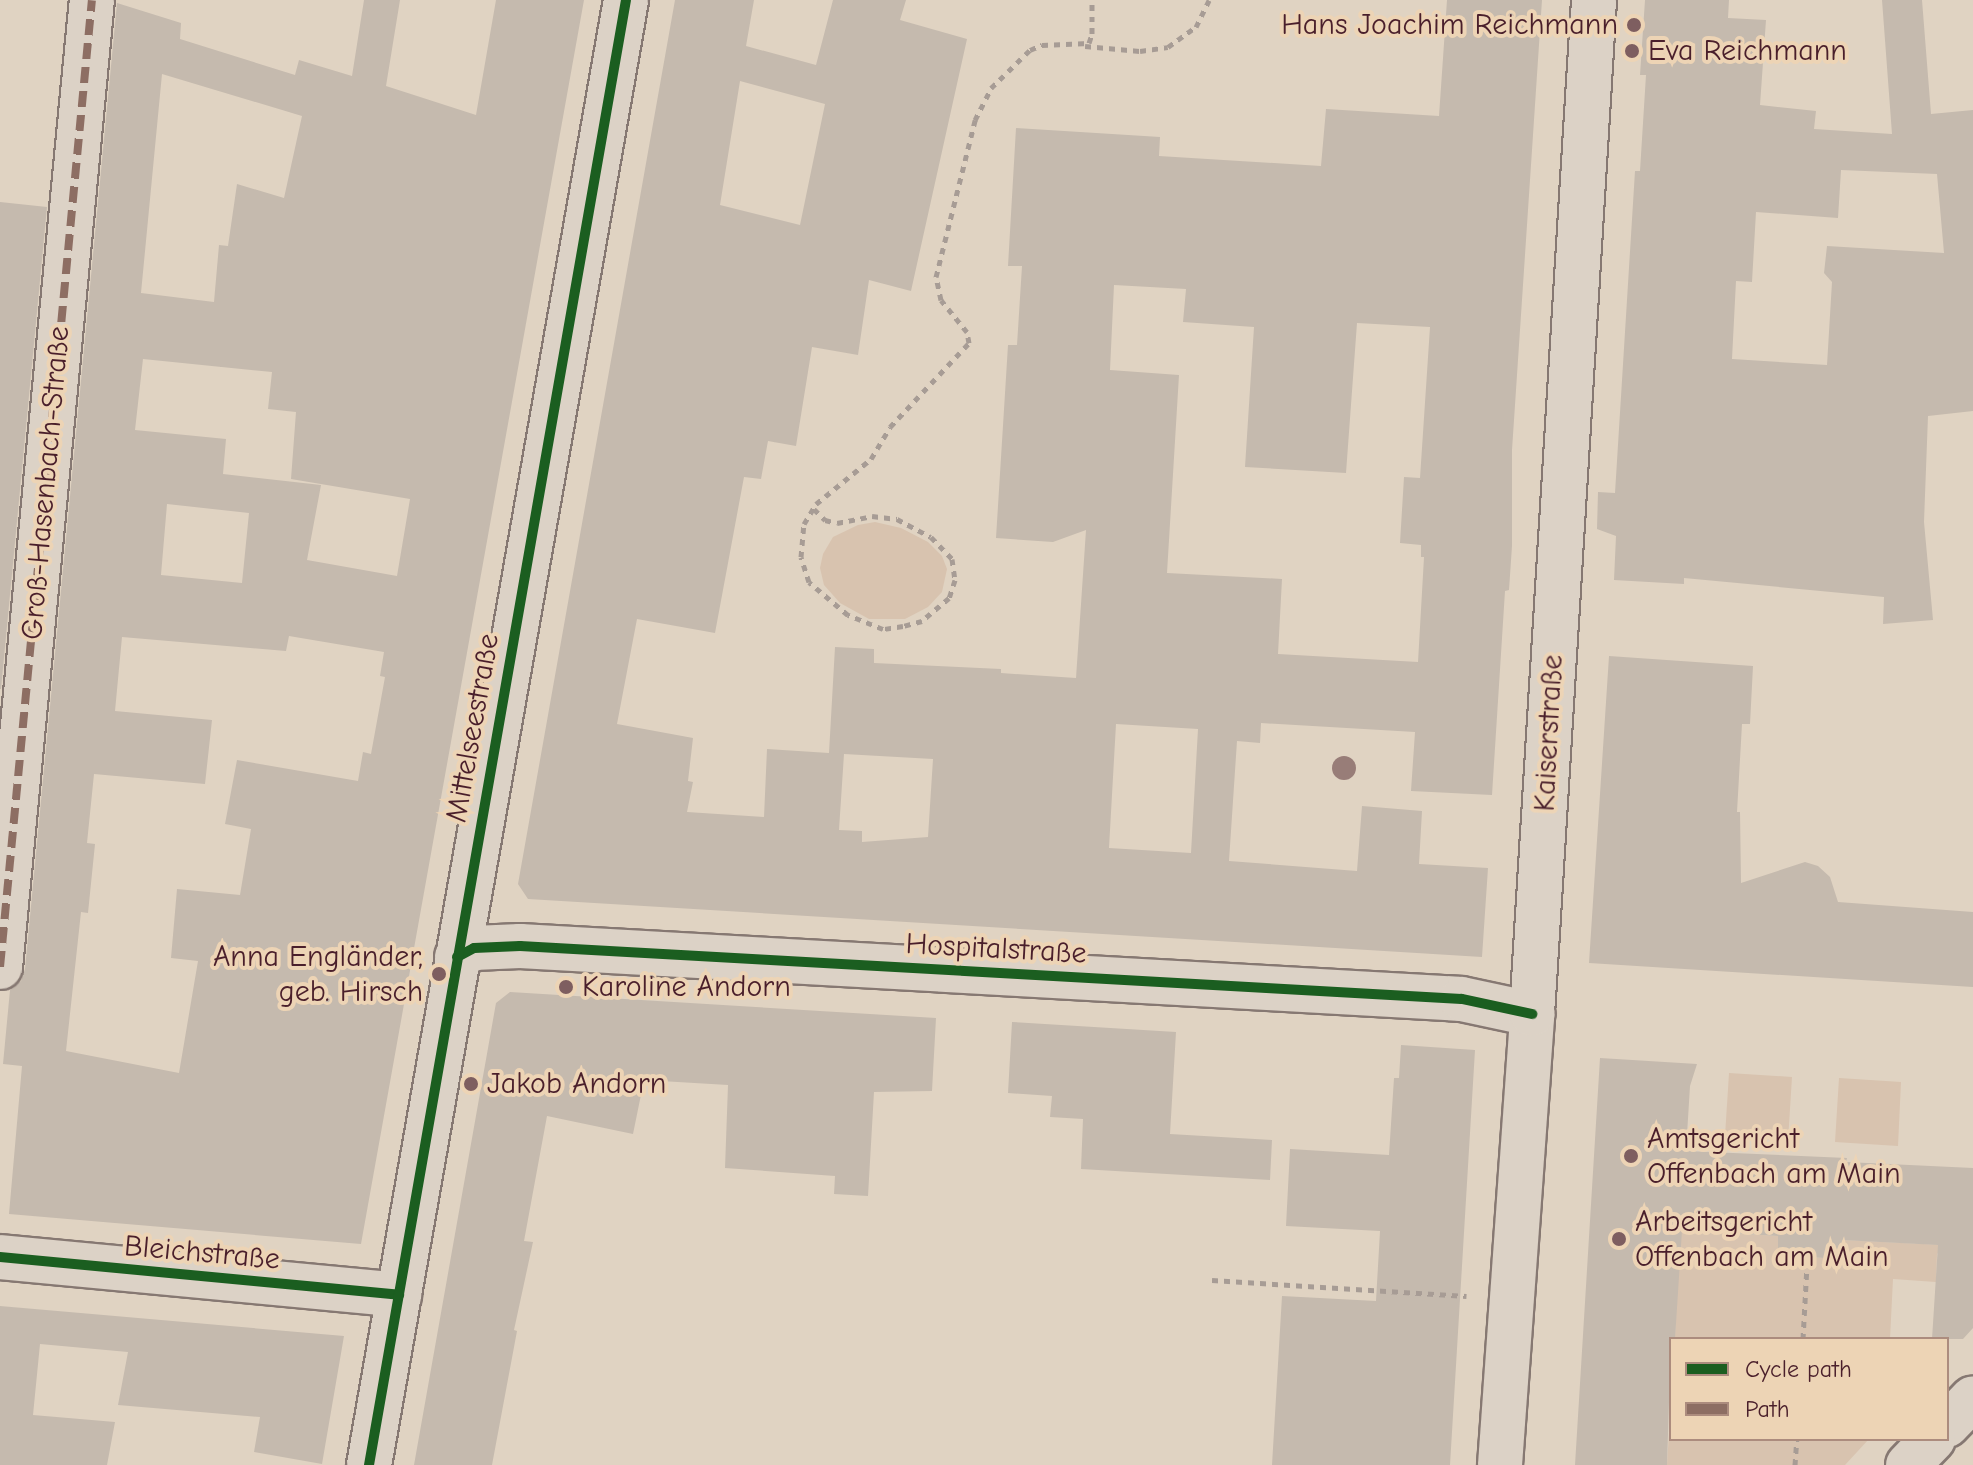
<!DOCTYPE html>
<html>
<head>
<meta charset="utf-8">
<style>
	body { margin:0 }
	#map { position:relative; width:1973px; height:1465px; overflow:hidden; background:#e0d3c2; font-family:"Comic Neue",sans-serif }
	div>[style] { position:absolute }
	[style*='--x'] { left:calc(var(--x)*1px); top:calc(var(--y)*1px); width:calc(var(--w)*1px); rotate:calc(var(--a)*1deg) }
	.green>* { inset:0; background:#d8c3af }
	.building>* { inset:0; background:#c5baae }
	.path>* { height:5px; margin-top:-2.5px; transform-origin:0; background:repeating-linear-gradient(90deg,#a79c95 0 6px,transparent 0 12px) }
	.roads { filter:drop-shadow(2px 0 #867872) drop-shadow(-2px 0 #867872) drop-shadow(0 2px #867872) drop-shadow(0 -2px #867872) }
	.minor>* { height:44px; margin:-22px; padding:0 22px; transform-origin:22px; border-radius:22px; background:#dcd2c6 }
	.major>* { height:44px; margin:-22px; padding:0 22px; transform-origin:22px; border-radius:22px; background:#dcd2c6 }
	.quiet>* { height:8px; margin-top:-4px; transform-origin:0; background:repeating-linear-gradient(90deg,#8d6e63 0 16px,transparent 0 24px) }
	.cycleway>* { height:10px; margin:-5px; padding:0 5px; transform-origin:5px; border-radius:5px; background:#1b5e20 }
	.trees>* { width:24px; height:24px; margin:-12px; border-radius:50%; background:#987d78 }
	.dots>* { width:22px; height:22px; translate:-50% -50%; box-sizing:border-box; border:4px solid #edd4b5; border-radius:50% }
	span { translate:-50% -50%; white-space:nowrap; text-align:center; line-height:1.15; -webkit-text-stroke:8px #edd4b5; paint-order:stroke }
	.poi-label { font-size:30px; color:#4a1f2b }
	.right { translate:-100% -50%; text-align:right }
	.left { translate:0 -50%; text-align:left }
	.street-label { font-size:30px; color:#4a1f2b }
	.legend { position:absolute; left:1669px; top:1337px; width:280px; height:104px; box-sizing:border-box; background:#edd4b5; border:2px solid #ac8c7e; margin:0; padding:10px 14px; list-style:none; font-size:24px; color:#4a1f2b }
	.legend li { display:flex; align-items:center; gap:16px; height:40px }
	.legend b { width:40px; border:2px solid #ac8c7e }
</style>
</head>
<body>
<div id="map">
	<div class="green">
		<div style="clip-path:polygon(875px 522px,901px 528px,928px 542px,942px 556px,947px 569px,942px 592px,928px 607px,905px 619px,869px 619px,840px 603px,824px 585px,820px 568px,823px 554px,833px 537px,858px 525px)"></div>
		<div style="clip-path:polygon(1729px 1073px,1792px 1077px,1788px 1141px,1725px 1136px)"></div>
		<div style="clip-path:polygon(1839px 1078px,1901px 1082px,1898px 1146px,1835px 1142px)"></div>
		<div style="clip-path:polygon(1678px 1230px,1778px 1236px,1778px 1255px,1840px 1259px,1842px 1240px,1943px 1245px,1937px 1254px,1936px 1282px,1893px 1279px,1890px 1339px,1675px 1339px)"></div>
		<div style="clip-path:polygon(1671px 1400px,1671px 1439px,1869px 1439px,1845px 1465px,1667px 1465px)"></div>
	</div>
	<div class="building">
		<div style="clip-path:polygon(evenodd,364px 0,400px 0,386px 86px,476px 115px,496px 0,584px 0,361px 1244px,9px 1214px,22px 1066px,3px 1064px,10px 990px,21px 981px,25px 969px,117px 3px,181px 23px,180px 39px,295px 75px,299px 60px,352px 76px,364px 0,162px 74px,302px 116px,284px 198px,237px 184px,228px 246px,219px 245px,214px 302px,141px 293px,162px 74px,364px 0,143px 359px,272px 372px,268px 409px,296px 412px,291px 479px,410px 499px,397px 576px,307px 560px,321px 485px,223px 474px,226px 439px,135px 430px,143px 359px,364px 0,167px 504px,249px 513px,242px 583px,161px 575px,167px 504px,364px 0,289px 636px,384px 652px,380px 676px,385px 677px,371px 754px,363px 752px,358px 781px,237px 760px,225px 824px,251px 829px,240px 895px,177px 889px,171px 958px,198px 961px,179px 1073px,66px 1051px,81px 912px,88px 913px,95px 844px,87px 843px,94px 774px,205px 784px,212px 720px,115px 711px,122px 637px,286px 651px,289px 636px)"></div>
		<div style="clip-path:polygon(evenodd,675px 0,754px 0,746px 46px,816px 65px,833px 0,906px 0,900px 20px,967px 39px,911px 291px,869px 280px,858px 355px,812px 347px,796px 446px,768px 441px,761px 479px,744px 477px,715px 633px,637px 619px,617px 724px,693px 738px,688px 781px,693px 782px,687px 812px,764px 817px,767px 749px,829px 753px,835px 647px,874px 649px,874px 663px,1001px 669px,1001px 673px,1076px 678px,1086px 530px,1053px 542px,996px 538px,1008px 345px,1017px 345px,1022px 266px,1008px 266px,1016px 128px,1160px 137px,1159px 156px,1321px 166px,1326px 109px,1439px 116px,1447px 0,1542px 0,1512px 450px,1512px 546px,1509px 590px,1505px 591px,1492px 795px,1411px 791px,1415px 732px,1261px 723px,1260px 743px,1237px 741px,1229px 861px,1357px 871px,1362px 806px,1422px 811px,1419px 864px,1488px 868px,1482px 957px,528px 899px,518px 884px,675px 0,740px 81px,825px 104px,800px 225px,720px 205px,740px 81px,675px 0,1114px 285px,1186px 289px,1183px 322px,1254px 327px,1245px 467px,1346px 473px,1357px 323px,1430px 327px,1420px 478px,1404px 477px,1400px 543px,1421px 545px,1421px 557px,1424px 557px,1418px 662px,1278px 654px,1282px 579px,1167px 573px,1179px 375px,1110px 370px,1114px 285px,675px 0,1116px 724px,1198px 729px,1191px 853px,1109px 848px,1116px 724px,675px 0,844px 754px,933px 759px,928px 837px,862px 842px,862px 831px,839px 830px,844px 754px)"></div>
		<div style="clip-path:polygon(evenodd,1645px 0,1729px 0,1728px 18px,1766px 20px,1760px 105px,1816px 111px,1814px 129px,1892px 134px,1882px 0,1922px 0,1931px 114px,1973px 110px,1973px 411px,1928px 416px,1924px 522px,1933px 620px,1883px 624px,1884px 597px,1684px 578px,1684px 584px,1614px 580px,1616px 536px,1597px 529px,1598px 492px,1615px 493px,1635px 171px,1640px 171px,1646px 75px,1640px 75px,1645px 0,1841px 170px,1937px 174px,1944px 253px,1827px 246px,1824px 273px,1832px 282px,1827px 365px,1732px 359px,1736px 281px,1752px 282px,1756px 212px,1838px 218px,1841px 170px)"></div>
		<div style="clip-path:polygon(0 202px,47px 207px,1px 689px,0 689px)"></div>
		<div style="clip-path:polygon(1609px 656px,1753px 666px,1750px 724px,1742px 724px,1737px 812px,1740px 812px,1741px 883px,1805px 862px,1818px 866px,1830px 877px,1838px 902px,1973px 912px,1973px 987px,1589px 963px)"></div>
		<div style="clip-path:polygon(510px 992px,936px 1018px,932px 1091px,874px 1092px,868px 1196px,834px 1194px,835px 1176px,725px 1168px,728px 1085px,644px 1080px,633px 1134px,547px 1116px,524px 1241px,533px 1242px,514px 1330px,517px 1331px,492px 1465px,414px 1465px,496px 1003px)"></div>
		<div style="clip-path:polygon(1012px 1022px,1176px 1032px,1170px 1134px,1272px 1140px,1270px 1180px,1081px 1169px,1083px 1119px,1050px 1117px,1052px 1096px,1008px 1093px)"></div>
		<div style="clip-path:polygon(1401px 1045px,1475px 1050px,1450px 1465px,1272px 1465px,1282px 1296px,1376px 1301px,1380px 1231px,1286px 1226px,1290px 1149px,1389px 1155px,1394px 1078px,1399px 1078px)"></div>
		<div style="clip-path:polygon(1600px 1058px,1697px 1064px,1690px 1086px,1686px 1151px,1847px 1158px,1846px 1162px,1973px 1168px,1973px 1328px,1963px 1339px,1932px 1339px,1938px 1245px,1842px 1240px,1840px 1259px,1778px 1255px,1778px 1236px,1682px 1230px,1675px 1339px,1671px 1339px,1667px 1465px,1575px 1465px)"></div>
		<div style="clip-path:polygon(0 1306px,344px 1336px,322px 1464px,254px 1452px,260px 1417px,118px 1405px,128px 1352px,40px 1344px,33px 1415px,115px 1422px,107px 1465px,0 1465px)"></div>
	</div>
	<div class="path">
		<div style="--x:1085;--y:46;--w:55;--a:5.2"></div>
		<div style="--x:1140;--y:51;--w:28;--a:-8"></div>
		<div style="--x:1168;--y:47;--w:34;--a:-36"></div>
		<div style="--x:1196;--y:27;--w:30;--a:-64"></div>
		<div style="--x:814;--y:509;--w:16;--a:45"></div>
		<div style="--x:825;--y:520;--w:12;--a:14"></div>
		<div style="--x:837;--y:523;--w:36;--a:-11"></div>
		<div style="--x:872;--y:516;--w:25;--a:7"></div>
		<div style="--x:897;--y:519;--w:38;--a:28"></div>
		<div style="--x:931;--y:537;--w:30;--a:46"></div>
		<div style="--x:952;--y:559;--w:21;--a:82"></div>
		<div style="--x:955;--y:580;--w:19;--a:108"></div>
		<div style="--x:949;--y:598;--w:35;--a:140"></div>
		<div style="--x:922;--y:621;--w:20;--a:165"></div>
		<div style="--x:903;--y:626;--w:20;--a:171"></div>
		<div style="--x:883;--y:629;--w:38;--a:-158"></div>
		<div style="--x:848;--y:615;--w:51;--a:-139.8"></div>
		<div style="--x:809;--y:582;--w:26;--a:-108"></div>
		<div style="--x:801;--y:557;--w:33;--a:-85"></div>
		<div style="--x:804;--y:524;--w:23;--a:-59"></div>
		<div style="--x:816;--y:504;--w:71;--a:-39.3"></div>
		<div style="--x:871;--y:459;--w:37;--a:-59"></div>
		<div style="--x:890;--y:427;--w:115;--a:-46.8"></div>
		<div style="--x:969;--y:343;--w:11;--a:-100"></div>
		<div style="--x:967;--y:332;--w:41;--a:-129.1"></div>
		<div style="--x:941;--y:300;--w:24;--a:-102"></div>
		<div style="--x:936;--y:277;--w:162;--a:-76"></div>
		<div style="--x:975;--y:120;--w:36;--a:-63"></div>
		<div style="--x:991;--y:88;--w:54;--a:-44.3"></div>
		<div style="--x:1030;--y:50;--w:13;--a:-23"></div>
		<div style="--x:1042;--y:45;--w:47;--a:-2.4"></div>
		<div style="--x:1089;--y:43;--w:9;--a:-72"></div>
		<div style="--x:1092;--y:34;--w:34;--a:-90"></div>
		<div style="--x:1212;--y:1280;--w:255;--a:3.6"></div>
		<div style="--x:1803;--y:1339;--w:74;--a:-86.9"></div>
		<div style="--x:1795;--y:1465;--w:26;--a:-86"></div>
	</div>
	<div class="roads">
		<div class="minor">
			<div style="--x:457;--y:957;--w:19;--a:-28"></div>
			<div style="--x:474;--y:948;--w:46;--a:-2.5"></div>
			<div style="--x:520;--y:946;--w:943;--a:3.22"></div>
			<div style="--x:1462;--y:999;--w:72;--a:12.1"></div>
			<div style="--x:0;--y:967;--w:971;--a:-84.57"></div>
			<div style="--x:0;--y:1257;--w:401;--a:5.4"></div>
			<div style="--x:369;--y:1465;--w:1487;--a:-80.05"></div>
		</div>
		<div class="major">
			<div style="--x:1947;--y:1425;--w:37;--a:-46"></div>
			<div style="--x:1500;--y:1465;--w:452;--a:-85.9"></div>
			<div style="--x:1532;--y:1014;--w:1016;--a:-86.5"></div>
			<div style="--x:1908;--y:1465;--w:36;--a:-46"></div>
		</div>
	</div>
	<div class="quiet">
		<div style="--x:0;--y:967;--w:971;--a:-84.57"></div>
	</div>
	<div class="cycleway">
		<div style="--x:457;--y:957;--w:19;--a:-28"></div>
		<div style="--x:474;--y:948;--w:46;--a:-2.5"></div>
		<div style="--x:520;--y:946;--w:943;--a:3.22"></div>
		<div style="--x:1462;--y:999;--w:72;--a:12.1"></div>
		<div style="--x:0;--y:1257;--w:401;--a:5.4"></div>
		<div style="--x:369;--y:1465;--w:1487;--a:-80.05"></div>
	</div>
	<div class="trees">
		<div style="left:1344px;top:768px"></div>
	</div>
	<div class="dots">
		<div style="left:1634px;top:25px;background:#7e5e60"></div>
		<div style="left:1632px;top:51px;background:#7e5e60"></div>
		<div style="left:439px;top:974px;background:#7e5e60"></div>
		<div style="left:566px;top:987px;background:#7e5e60"></div>
		<div style="left:471px;top:1084px;background:#7e5e60"></div>
		<div style="left:1631px;top:1156px;background:#7e5e60"></div>
		<div style="left:1619px;top:1239px;background:#7e5e60"></div>
	</div>
	<div class="poi-label">
		<span class="right" style="left:1618px;top:25px">Hans Joachim Reichmann</span>
		<span class="left" style="left:1648px;top:51px">Eva Reichmann</span>
		<span class="right" style="left:423px;top:974px">Anna Engländer,<br>geb. Hirsch</span>
		<span class="left" style="left:582px;top:987px">Karoline Andorn</span>
		<span class="left" style="left:487px;top:1084px">Jakob Andorn</span>
		<span class="left" style="left:1647px;top:1156px">Amtsgericht<br>Offenbach am Main</span>
		<span class="left" style="left:1635px;top:1239px">Arbeitsgericht<br>Offenbach am Main</span>
	</div>
	<div class="street-label">
		<span style="left:46px;top:483px;rotate:-85deg">Groß-Hasenbach-Straße</span>
		<span style="left:473px;top:728px;rotate:-80deg">Mittelseestraße</span>
		<span style="left:1549px;top:733px;rotate:-87deg">Kaiserstraße</span>
		<span style="left:996px;top:949px;rotate:3deg">Hospitalstraße</span>
		<span style="left:202px;top:1253px;rotate:5deg">Bleichstraße</span>
	</div>
	<ul class="legend">
	<li><b style="height:10px;background:#1b5e20"></b>Cycle path</li>
	<li><b style="height:10px;background:#8d6e63"></b>Path</li>
	</ul>
</div>
</body>
</html>
